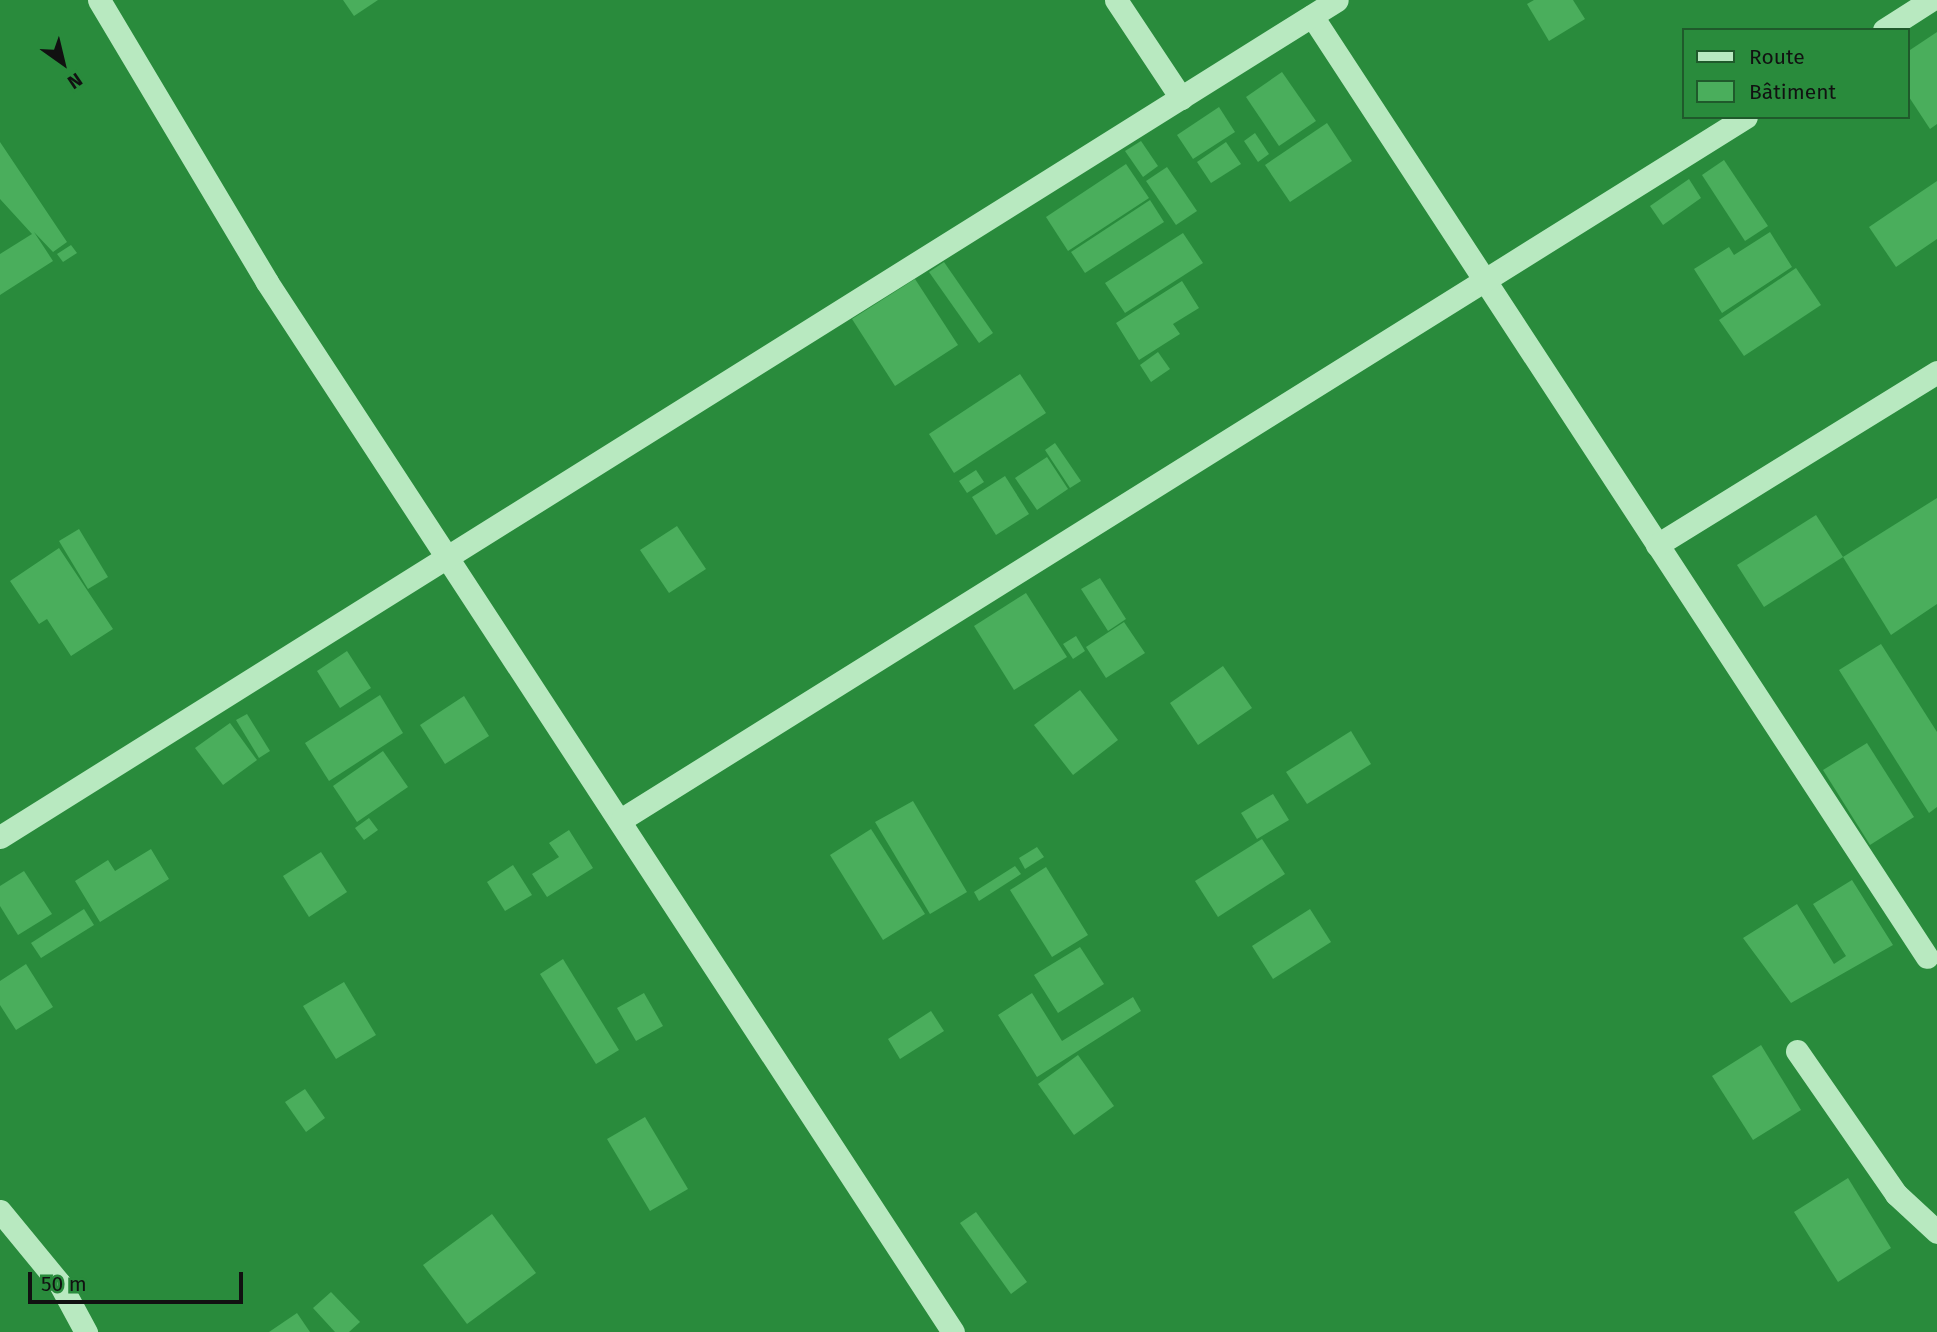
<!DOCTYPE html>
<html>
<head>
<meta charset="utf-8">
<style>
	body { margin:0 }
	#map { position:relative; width:1937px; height:1332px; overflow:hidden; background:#298b3c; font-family:"Fira Sans",sans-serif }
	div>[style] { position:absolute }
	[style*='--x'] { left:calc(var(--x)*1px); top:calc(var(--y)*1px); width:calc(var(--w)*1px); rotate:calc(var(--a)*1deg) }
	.building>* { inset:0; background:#4aae5c }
	.street>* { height:23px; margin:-11.5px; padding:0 11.5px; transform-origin:11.5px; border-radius:11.5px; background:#b8e9c0 }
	span { translate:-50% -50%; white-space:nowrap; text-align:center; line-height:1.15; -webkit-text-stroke:5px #298b3c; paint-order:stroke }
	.legend { position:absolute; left:1682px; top:28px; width:228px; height:91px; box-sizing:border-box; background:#298b3c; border:2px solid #1f5a2b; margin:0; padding:9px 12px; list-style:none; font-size:21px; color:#111 }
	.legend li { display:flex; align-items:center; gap:14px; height:35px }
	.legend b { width:35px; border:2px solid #1f5a2b }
	.north { position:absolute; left:28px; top:28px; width:70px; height:70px; -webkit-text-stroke:5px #298b3c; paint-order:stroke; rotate:146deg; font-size:19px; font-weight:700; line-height:28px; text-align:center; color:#111 }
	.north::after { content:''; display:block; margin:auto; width:24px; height:32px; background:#111; clip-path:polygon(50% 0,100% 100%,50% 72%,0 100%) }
	.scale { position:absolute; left:28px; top:1272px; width:215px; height:32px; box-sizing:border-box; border:4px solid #111; border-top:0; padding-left:9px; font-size:21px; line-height:24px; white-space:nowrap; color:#111; -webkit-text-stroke:5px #298b3c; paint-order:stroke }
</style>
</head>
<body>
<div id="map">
	<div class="building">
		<div style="clip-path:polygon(343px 0,378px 0,354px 16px)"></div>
		<div style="clip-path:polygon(1534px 0,1573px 0,1585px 19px,1549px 41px,1527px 4px)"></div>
		<div style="clip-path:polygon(1937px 32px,1937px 124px,1930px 129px,1907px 94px,1907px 52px)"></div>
		<div style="clip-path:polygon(1282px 72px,1316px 121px,1279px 146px,1246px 97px)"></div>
		<div style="clip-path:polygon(1219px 107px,1235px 132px,1193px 159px,1177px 135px)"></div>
		<div style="clip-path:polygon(1327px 123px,1352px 161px,1290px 202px,1265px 165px)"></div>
		<div style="clip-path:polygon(1255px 133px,1269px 154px,1258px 162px,1244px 141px)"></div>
		<div style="clip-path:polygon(1141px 141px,1158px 166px,1143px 177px,1125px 151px)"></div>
		<div style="clip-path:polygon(0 142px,67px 242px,53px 252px,34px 232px,53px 261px,0 295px,0 254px,32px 234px,0 199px)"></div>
		<div style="clip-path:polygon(1226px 142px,1241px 164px,1211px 183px,1197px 162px)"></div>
		<div style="clip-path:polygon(1724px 160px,1768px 226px,1745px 241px,1702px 175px)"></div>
		<div style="clip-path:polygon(1126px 164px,1149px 198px,1068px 251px,1046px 217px)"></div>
		<div style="clip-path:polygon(1167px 167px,1197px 211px,1176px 225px,1146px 181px)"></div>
		<div style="clip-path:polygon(1689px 179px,1701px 198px,1663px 225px,1650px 206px)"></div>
		<div style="clip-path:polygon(1937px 181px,1937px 239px,1896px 267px,1869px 227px)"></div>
		<div style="clip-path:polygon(1150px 200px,1164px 222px,1085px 273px,1071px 252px)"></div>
		<div style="clip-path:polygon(1770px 232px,1792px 267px,1722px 313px,1694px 269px,1729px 247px,1734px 255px)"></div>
		<div style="clip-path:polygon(1183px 233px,1203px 263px,1125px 313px,1105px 283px)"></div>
		<div style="clip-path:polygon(71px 245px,77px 253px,63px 262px,57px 254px)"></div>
		<div style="clip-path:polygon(944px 262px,993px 333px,979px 343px,929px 272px)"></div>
		<div style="clip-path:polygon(1796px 268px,1821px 305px,1744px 356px,1719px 320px)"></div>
		<div style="clip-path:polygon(915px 279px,958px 345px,895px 386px,852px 319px)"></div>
		<div style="clip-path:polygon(1182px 281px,1199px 308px,1173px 324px,1180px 334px,1139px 360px,1116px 323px)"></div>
		<div style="clip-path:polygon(1158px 352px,1170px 369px,1151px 382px,1140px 365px)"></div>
		<div style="clip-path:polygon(1020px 374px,1046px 413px,954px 473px,929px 434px)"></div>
		<div style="clip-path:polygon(1055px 443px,1081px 481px,1070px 488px,1045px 450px)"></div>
		<div style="clip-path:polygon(1047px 457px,1068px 489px,1037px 510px,1015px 478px)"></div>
		<div style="clip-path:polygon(976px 470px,984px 482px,967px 493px,959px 481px)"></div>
		<div style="clip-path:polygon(1005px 476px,1029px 514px,996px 535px,972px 497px)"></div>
		<div style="clip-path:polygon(1937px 498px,1937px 604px,1891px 635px,1843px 557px)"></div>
		<div style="clip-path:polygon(1816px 515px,1843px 557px,1764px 607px,1737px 565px)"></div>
		<div style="clip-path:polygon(677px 526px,706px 569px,669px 593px,640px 550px)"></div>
		<div style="clip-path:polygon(79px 529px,108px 577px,88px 589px,59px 541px)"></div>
		<div style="clip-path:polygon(59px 548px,113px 629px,71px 656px,47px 619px,39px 624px,10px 581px)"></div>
		<div style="clip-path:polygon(1100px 578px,1126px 619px,1108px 631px,1081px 589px)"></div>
		<div style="clip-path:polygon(1026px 593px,1067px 657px,1014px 690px,974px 626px)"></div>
		<div style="clip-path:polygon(1124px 622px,1145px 653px,1106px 678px,1086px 647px)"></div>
		<div style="clip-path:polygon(1076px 636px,1085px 651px,1073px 659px,1063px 644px)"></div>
		<div style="clip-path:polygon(1881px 644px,1937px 732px,1937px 807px,1929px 813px,1839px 670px)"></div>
		<div style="clip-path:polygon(347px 651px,371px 688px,340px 708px,317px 671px)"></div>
		<div style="clip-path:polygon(1223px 666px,1252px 708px,1198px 745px,1170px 703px)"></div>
		<div style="clip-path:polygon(1080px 690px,1118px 740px,1073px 775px,1034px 725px)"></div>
		<div style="clip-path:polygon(380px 695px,403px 733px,329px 781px,305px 743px)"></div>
		<div style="clip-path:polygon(464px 696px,489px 736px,445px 764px,420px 725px)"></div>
		<div style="clip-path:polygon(247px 714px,270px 751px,259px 758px,236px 720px)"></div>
		<div style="clip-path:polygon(230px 723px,257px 760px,223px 785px,195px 748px)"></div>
		<div style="clip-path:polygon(1351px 731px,1371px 764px,1307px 804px,1286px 772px)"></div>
		<div style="clip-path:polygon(1867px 743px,1914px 817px,1870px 845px,1823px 770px)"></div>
		<div style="clip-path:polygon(383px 751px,408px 787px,357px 822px,333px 786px)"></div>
		<div style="clip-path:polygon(1273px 794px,1289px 820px,1257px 839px,1241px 813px)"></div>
		<div style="clip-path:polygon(913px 801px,967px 892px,930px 914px,875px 822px)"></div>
		<div style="clip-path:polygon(369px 818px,378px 830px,364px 840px,355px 828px)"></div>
		<div style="clip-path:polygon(871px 829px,925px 914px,883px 940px,830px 855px)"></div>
		<div style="clip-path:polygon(569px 830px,593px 868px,547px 897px,532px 874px,559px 857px,549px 843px)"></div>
		<div style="clip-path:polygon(1262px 839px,1285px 874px,1218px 917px,1195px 881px)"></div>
		<div style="clip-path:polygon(1037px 847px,1044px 857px,1025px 869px,1019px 858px)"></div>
		<div style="clip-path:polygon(151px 849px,169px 879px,100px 922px,75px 881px,108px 860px,115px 871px)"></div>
		<div style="clip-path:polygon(321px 852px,347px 892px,309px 917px,283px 876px)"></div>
		<div style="clip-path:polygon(513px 865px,532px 895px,505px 911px,487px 882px)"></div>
		<div style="clip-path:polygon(1015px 866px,1021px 874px,979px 901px,974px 892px)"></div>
		<div style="clip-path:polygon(1046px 867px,1088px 935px,1052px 957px,1010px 890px)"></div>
		<div style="clip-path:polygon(24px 871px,52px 914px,18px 935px,0 906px,0 886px)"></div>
		<div style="clip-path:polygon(1852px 880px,1893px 945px,1791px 1003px,1743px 938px,1797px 904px,1834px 964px,1846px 956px,1813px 904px)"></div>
		<div style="clip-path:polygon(84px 909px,94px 925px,41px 958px,31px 943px)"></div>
		<div style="clip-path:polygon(1310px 909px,1331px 942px,1273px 979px,1252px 946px)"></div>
		<div style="clip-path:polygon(1080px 947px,1104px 984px,1058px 1013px,1034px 975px)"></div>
		<div style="clip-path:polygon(563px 959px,619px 1050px,596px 1064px,540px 974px)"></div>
		<div style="clip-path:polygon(26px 964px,53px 1007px,16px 1030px,0 1005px,0 981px)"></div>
		<div style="clip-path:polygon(344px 982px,376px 1035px,336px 1059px,303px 1006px)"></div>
		<div style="clip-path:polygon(644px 993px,663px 1026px,636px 1041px,617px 1008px)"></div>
		<div style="clip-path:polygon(1032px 993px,1062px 1041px,1133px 997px,1141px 1011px,1037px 1077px,998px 1015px)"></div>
		<div style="clip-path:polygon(931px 1011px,944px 1031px,900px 1059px,888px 1039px)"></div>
		<div style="clip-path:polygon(1761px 1045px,1801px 1110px,1753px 1140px,1712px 1076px)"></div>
		<div style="clip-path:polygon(1078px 1055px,1114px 1106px,1074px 1135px,1038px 1084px)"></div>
		<div style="clip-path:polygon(305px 1089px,325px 1118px,306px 1132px,285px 1102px)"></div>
		<div style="clip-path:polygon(645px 1117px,688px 1189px,650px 1211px,607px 1139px)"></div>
		<div style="clip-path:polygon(1848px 1178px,1891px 1248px,1838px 1282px,1794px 1212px)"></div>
		<div style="clip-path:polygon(976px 1212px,1027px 1282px,1011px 1294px,960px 1223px)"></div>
		<div style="clip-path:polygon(492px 1214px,536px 1273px,467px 1324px,423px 1265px)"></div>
		<div style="clip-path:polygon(331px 1292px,360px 1322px,349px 1332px,335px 1332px,313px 1308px)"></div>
		<div style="clip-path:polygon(297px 1313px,310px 1332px,269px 1332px)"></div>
	</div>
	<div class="street">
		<div style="--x:99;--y:0;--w:328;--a:59.2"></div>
		<div style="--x:267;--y:282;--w:1254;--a:56.84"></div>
		<div style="--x:1116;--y:0;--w:118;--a:56.4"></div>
		<div style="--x:1312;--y:16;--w:1124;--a:56.83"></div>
		<div style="--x:1884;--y:30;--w:56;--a:-32.6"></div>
		<div style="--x:1657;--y:545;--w:329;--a:-31.7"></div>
		<div style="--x:622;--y:819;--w:1325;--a:-31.99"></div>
		<div style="--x:0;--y:837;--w:1577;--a:-32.05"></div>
		<div style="--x:1797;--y:1051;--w:174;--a:55.3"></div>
		<div style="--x:1896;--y:1194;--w:56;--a:42.8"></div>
		<div style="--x:0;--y:1211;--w:94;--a:50.6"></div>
		<div style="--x:60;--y:1284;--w:55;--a:61.6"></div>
	</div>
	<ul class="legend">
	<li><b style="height:9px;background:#b8e9c0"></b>Route</li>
	<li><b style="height:19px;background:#4aae5c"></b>Bâtiment</li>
	</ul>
	<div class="north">N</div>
	<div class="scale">50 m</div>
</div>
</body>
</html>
